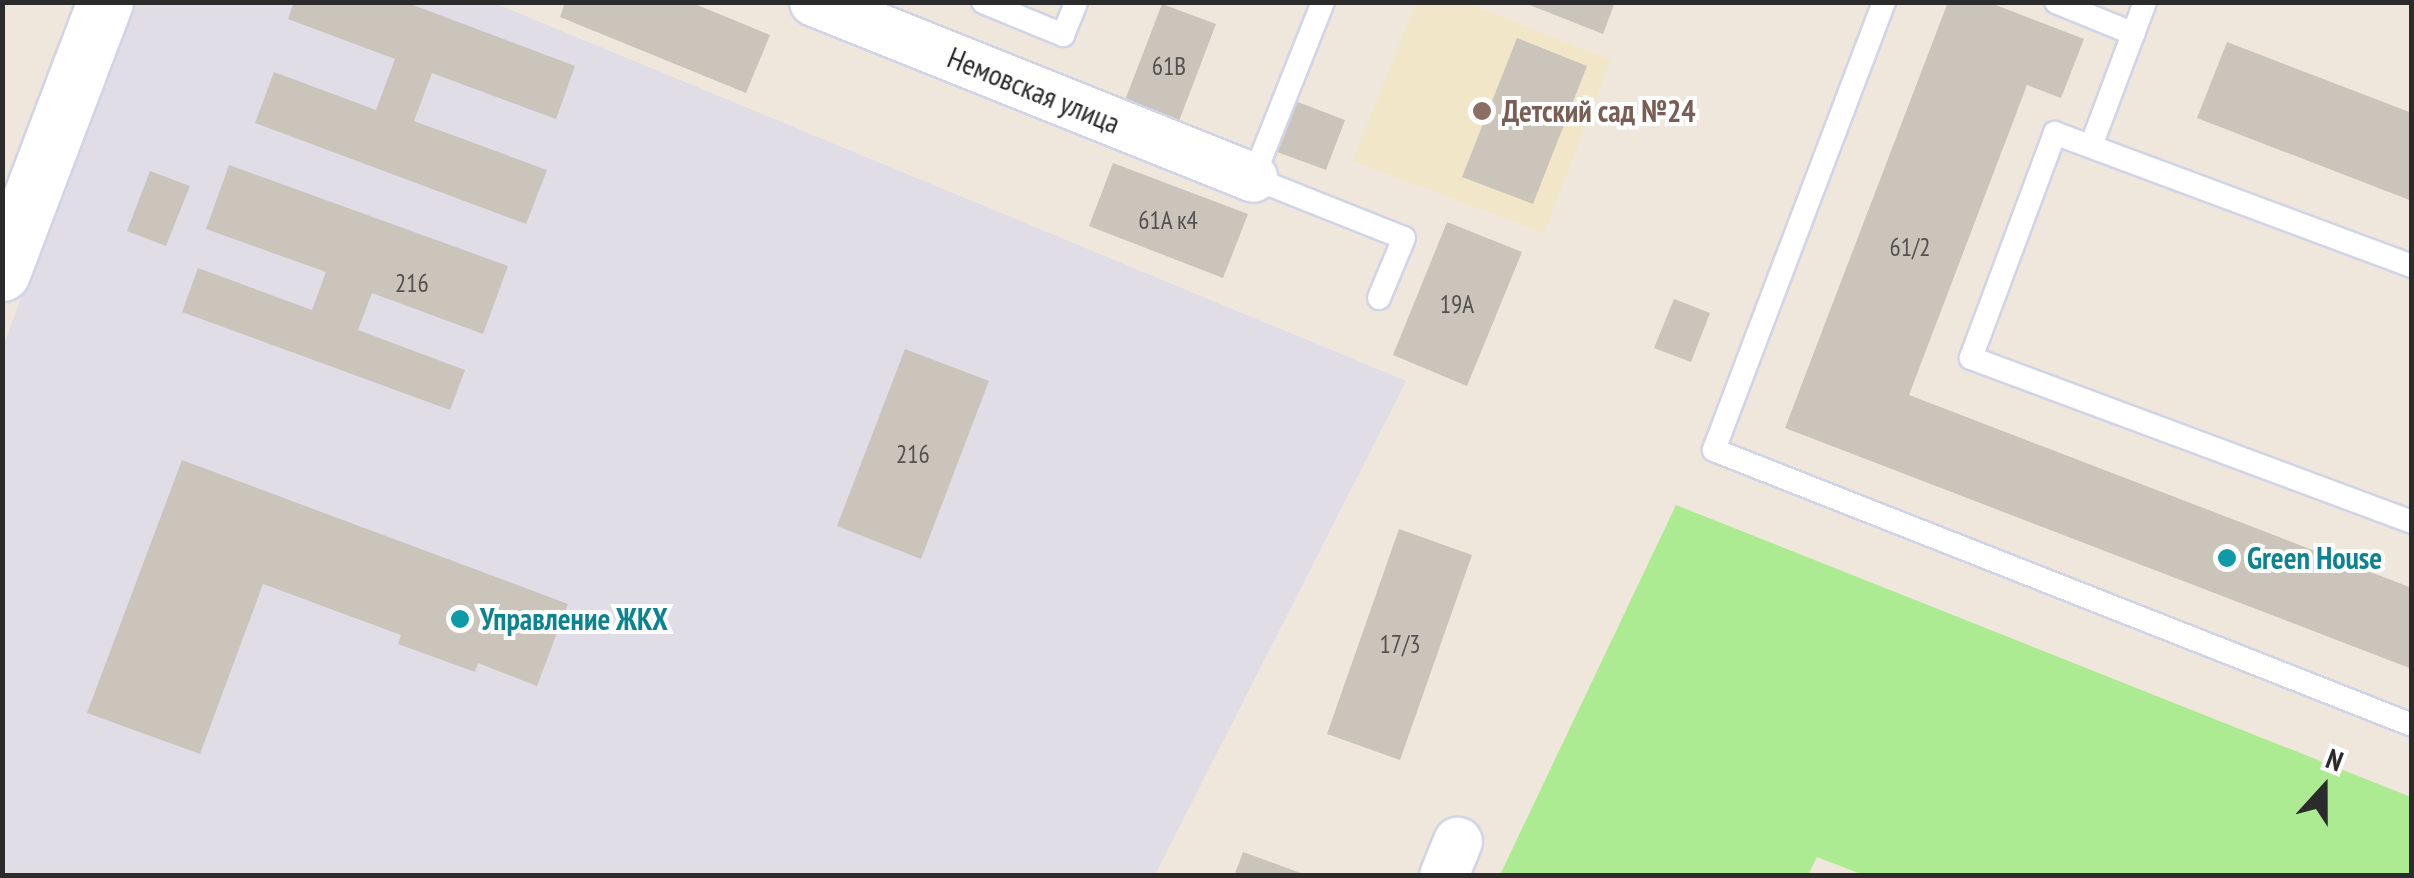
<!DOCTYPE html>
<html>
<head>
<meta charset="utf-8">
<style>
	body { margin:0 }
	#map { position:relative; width:2414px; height:878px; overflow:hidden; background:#efe7dc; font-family:"PT Sans Narrow",sans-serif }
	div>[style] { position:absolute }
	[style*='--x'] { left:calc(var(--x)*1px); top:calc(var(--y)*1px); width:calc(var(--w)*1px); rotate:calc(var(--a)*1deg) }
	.industrial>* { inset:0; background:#e0dde6 }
	.education>* { inset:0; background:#f2e6c9 }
	.green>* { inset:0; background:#adeb92 }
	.building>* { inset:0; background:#cac4bb }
	.roads { filter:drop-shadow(2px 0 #d1d4e6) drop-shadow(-2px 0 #d1d4e6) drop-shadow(0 2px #d1d4e6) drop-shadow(0 -2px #d1d4e6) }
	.service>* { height:22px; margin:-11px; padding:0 11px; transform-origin:11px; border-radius:11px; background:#fff }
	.minor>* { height:48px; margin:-24px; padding:0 24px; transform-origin:24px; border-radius:24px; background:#fff }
	.secondary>* { height:55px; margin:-27.5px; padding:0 27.5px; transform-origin:27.5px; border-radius:27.5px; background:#fff }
	.dots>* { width:28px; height:28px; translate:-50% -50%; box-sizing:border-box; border:5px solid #fff; border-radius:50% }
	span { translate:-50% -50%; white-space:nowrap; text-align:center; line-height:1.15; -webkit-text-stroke:8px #fff; paint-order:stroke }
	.number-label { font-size:25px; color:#53514f }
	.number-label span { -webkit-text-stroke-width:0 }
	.street-label { font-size:30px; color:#2b2b2b }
	.education-label { font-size:30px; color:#785e54; font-weight:700 }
	.left { translate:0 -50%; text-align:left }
	.culture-label { font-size:30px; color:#0d838f; font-weight:700 }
	.frame { position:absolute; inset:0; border:5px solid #2b2b2b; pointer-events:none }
	.north { position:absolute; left:2274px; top:738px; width:100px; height:100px; -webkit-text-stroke:8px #fff; paint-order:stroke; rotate:21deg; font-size:28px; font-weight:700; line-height:40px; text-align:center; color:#2b2b2b }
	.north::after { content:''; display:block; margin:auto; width:35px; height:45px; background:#2b2b2b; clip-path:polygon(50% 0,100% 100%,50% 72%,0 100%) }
</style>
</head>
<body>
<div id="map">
	<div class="industrial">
		<div style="clip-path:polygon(492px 2px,1406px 381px,1155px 875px,3px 876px,2px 349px,133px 3px)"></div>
	</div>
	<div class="education">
		<div style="clip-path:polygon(1416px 3px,1468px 3px,1611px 60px,1544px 233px,1352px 161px)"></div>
	</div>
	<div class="green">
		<div style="clip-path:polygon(1676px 505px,2411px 797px,2411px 875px,1866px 876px,1817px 857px,1808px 875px,1500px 875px)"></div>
	</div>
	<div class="building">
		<div style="clip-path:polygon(294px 2px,405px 2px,575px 66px,556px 119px,432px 73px,414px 121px,547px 170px,526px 224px,255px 123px,274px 72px,376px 110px,395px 59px,288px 19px)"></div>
		<div style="clip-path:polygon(565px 2px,690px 2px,770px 35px,746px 93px,560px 17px)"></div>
		<div style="clip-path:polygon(1522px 2px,1615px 2px,1603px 34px)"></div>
		<div style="clip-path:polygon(1948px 2px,1988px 2px,2084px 39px,2061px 98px,2027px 85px,1909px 395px,2412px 588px,2412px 669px,1785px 428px)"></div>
		<div style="clip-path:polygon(1162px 4px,1216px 24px,1176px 129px,1122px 108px)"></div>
		<div style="clip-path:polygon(1517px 38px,1587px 66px,1533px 204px,1462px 177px)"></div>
		<div style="clip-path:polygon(2227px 42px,2412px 113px,2412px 201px,2197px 118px)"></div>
		<div style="clip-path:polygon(1295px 101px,1345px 120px,1326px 170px,1277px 152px)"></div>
		<div style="clip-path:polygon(1113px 163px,1248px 214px,1223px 278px,1089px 226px)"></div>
		<div style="clip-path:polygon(229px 165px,508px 266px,483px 334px,372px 293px,358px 330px,465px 370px,450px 410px,182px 312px,198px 268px,312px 310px,326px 272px,206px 229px)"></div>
		<div style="clip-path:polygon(150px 171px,190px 186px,166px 246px,127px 231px)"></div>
		<div style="clip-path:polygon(1447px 222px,1522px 252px,1467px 386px,1393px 355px)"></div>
		<div style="clip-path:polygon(1674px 299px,1710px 313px,1691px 362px,1654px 348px)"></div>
		<div style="clip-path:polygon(905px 349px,989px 381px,921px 559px,837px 526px)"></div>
		<div style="clip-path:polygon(182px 460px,568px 604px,537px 686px,478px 663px,475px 672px,398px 644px,401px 635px,263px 584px,200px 754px,87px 713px)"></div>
		<div style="clip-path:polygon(1399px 529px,1472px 555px,1400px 760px,1327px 734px)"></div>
		<div style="clip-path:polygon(1243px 852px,1306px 875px,1306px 876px,1234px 876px)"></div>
	</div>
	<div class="roads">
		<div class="service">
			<div style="--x:983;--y:2;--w:87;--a:22.4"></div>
			<div style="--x:1063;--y:35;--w:35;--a:-68"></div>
			<div style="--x:1323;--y:2;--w:189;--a:111.7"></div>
			<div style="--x:1253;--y:178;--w:162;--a:21.7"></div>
			<div style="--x:1404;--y:238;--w:65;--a:112.6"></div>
			<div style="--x:1884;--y:2;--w:479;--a:110.8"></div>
			<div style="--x:1714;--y:450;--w:750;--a:21.5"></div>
			<div style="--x:2056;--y:2;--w:84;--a:22.3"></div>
			<div style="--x:2091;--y:146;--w:154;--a:-69.4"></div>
			<div style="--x:2412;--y:266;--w:381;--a:-159.6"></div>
			<div style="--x:2055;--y:133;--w:240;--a:110.5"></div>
			<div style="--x:1971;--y:358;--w:471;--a:20.4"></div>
		</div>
		<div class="minor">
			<div style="--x:814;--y:2;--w:473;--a:21.8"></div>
			<div style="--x:1444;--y:876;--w:37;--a:-68"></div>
		</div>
		<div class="secondary">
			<div style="--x:2;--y:273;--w:290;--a:-69.2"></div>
		</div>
	</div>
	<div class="dots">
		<div style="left:1482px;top:111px;background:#8d6e63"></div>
		<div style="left:2227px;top:558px;background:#0f9aa8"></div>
		<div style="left:460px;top:619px;background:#0f9aa8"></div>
	</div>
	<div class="number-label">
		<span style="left:1169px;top:66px">61В</span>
		<span style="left:1168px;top:220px">61А к4</span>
		<span style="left:1910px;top:247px">61/2</span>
		<span style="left:412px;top:283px">216</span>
		<span style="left:1457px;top:304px">19А</span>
		<span style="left:913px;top:454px">216</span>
		<span style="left:1400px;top:644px">17/3</span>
	</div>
	<div class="street-label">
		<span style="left:1034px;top:90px;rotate:22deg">Немовская улица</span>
	</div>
	<div class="education-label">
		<span class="left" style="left:1502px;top:111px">Детский сад №24</span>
	</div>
	<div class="culture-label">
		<span class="left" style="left:2247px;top:558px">Green House</span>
		<span class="left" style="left:480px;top:619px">Управление ЖКХ</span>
	</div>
	<div class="frame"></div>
	<div class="north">N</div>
</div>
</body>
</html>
